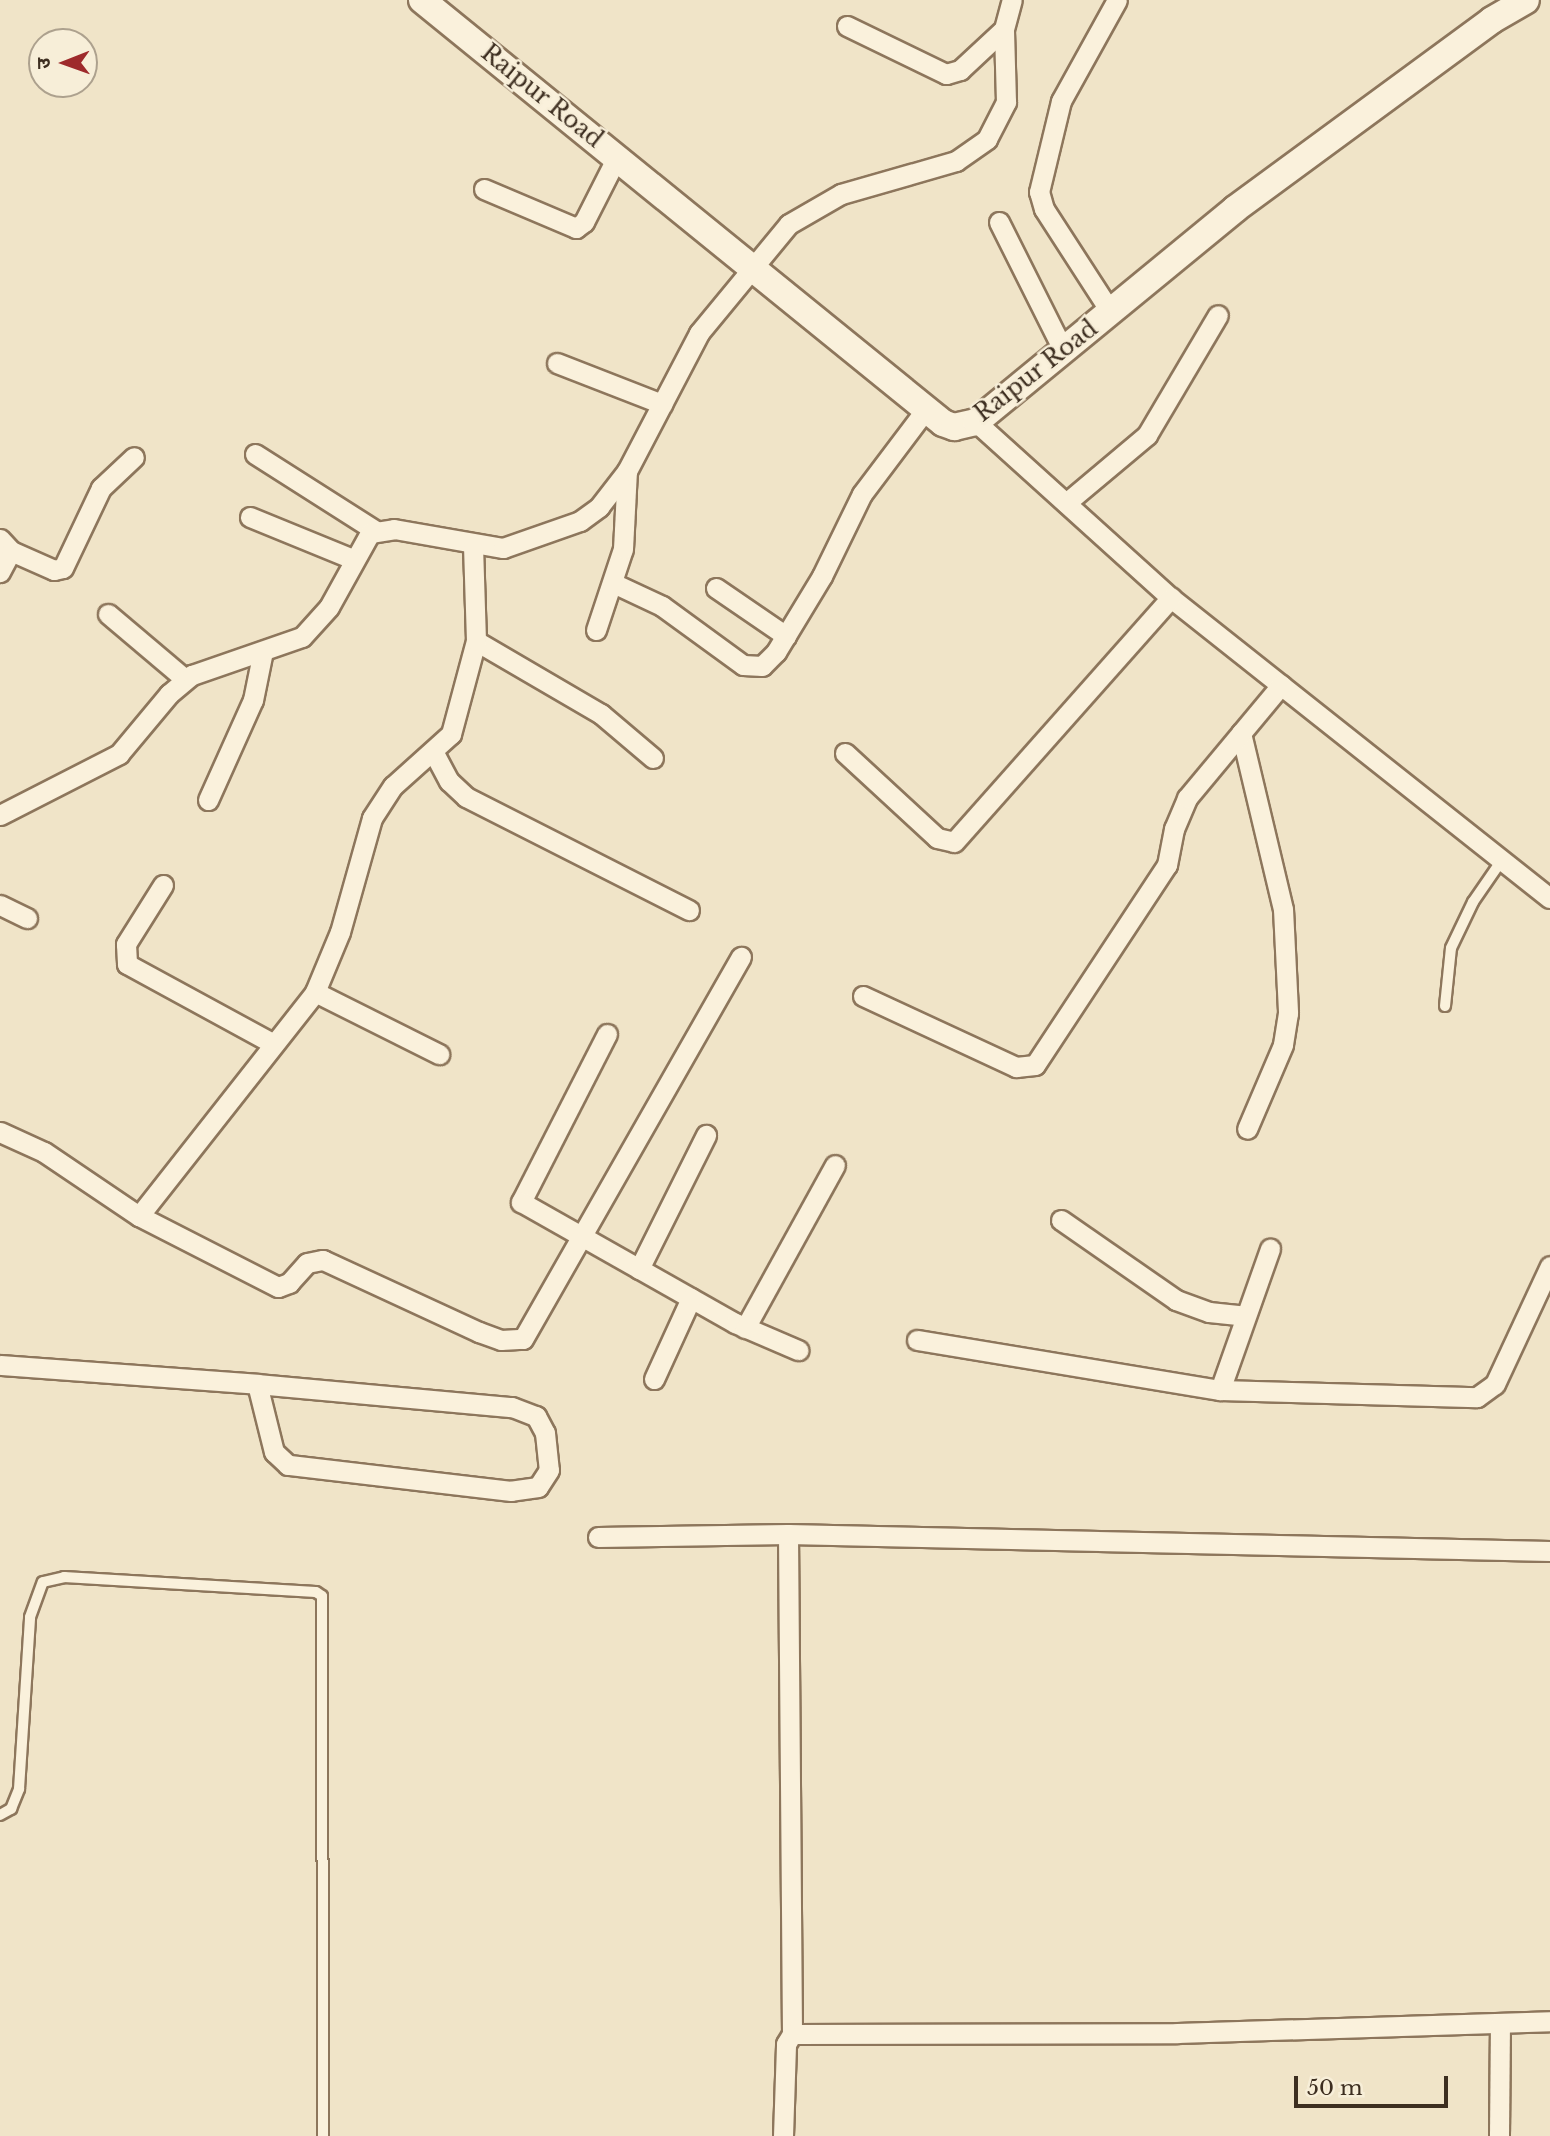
<!DOCTYPE html>
<html>
<head>
<meta charset="utf-8">
<style>
	body { margin:0 }
	#map { position:relative; width:1550px; height:2136px; overflow:hidden; background:#f0e4c8; font-family:"Libre Baskerville","Noto Sans Devanagari",serif }
	div>[style] { position:absolute }
	[style*='--x'] { left:calc(var(--x)*1px); top:calc(var(--y)*1px); width:calc(var(--w)*1px); rotate:calc(var(--a)*1deg) }
	.roads { filter:drop-shadow(2px 0 #8d765c) drop-shadow(-2px 0 #8d765c) drop-shadow(0 2px #8d765c) drop-shadow(0 -2px #8d765c) }
	.lane>* { height:10px; margin:-5px; padding:0 5px; transform-origin:5px; border-radius:5px; background:#faf1dc }
	.street>* { height:19px; margin:-9.5px; padding:0 9.5px; transform-origin:9.5px; border-radius:9.5px; background:#faf1dc }
	.secondary>* { height:26px; margin:-13px; padding:0 13px; transform-origin:13px; border-radius:13px; background:#faf1dc }
	span { translate:-50% -50%; white-space:nowrap; text-align:center; line-height:1.15; -webkit-text-stroke:5px #f7eed8; paint-order:stroke }
	.street-label { font-size:23px; color:#3d2e20 }
	.north { position:absolute; left:28px; top:28px; width:70px; height:70px; box-sizing:border-box; background:#f7eed8; border:2px solid #ada18e; border-radius:50%; rotate:269deg; font-size:19px; font-weight:700; line-height:28px; text-align:center; color:#3d2e20 }
	.north::after { content:''; display:block; margin:auto; width:24px; height:32px; background:#9e2a2b; clip-path:polygon(50% 0,100% 100%,50% 72%,0 100%) }
	.scale { position:absolute; left:1294px; top:2076px; width:154px; height:32px; box-sizing:border-box; border:4px solid #3d2e20; border-top:0; padding-left:9px; font-size:21px; line-height:24px; white-space:nowrap; color:#3d2e20; -webkit-text-stroke:5px #f7eed8; paint-order:stroke }
</style>
</head>
<body>
<div id="map">
	<div class="roads">
		<div class="lane">
			<div style="--x:1445;--y:1006;--w:58;--a:-84.1"></div>
			<div style="--x:1451;--y:948;--w:51;--a:-64.4"></div>
			<div style="--x:1473;--y:902;--w:51;--a:-55.4"></div>
			<div style="--x:0;--y:1815;--w:13;--a:-29"></div>
			<div style="--x:11;--y:1809;--w:22;--a:-68"></div>
			<div style="--x:19;--y:1789;--w:172;--a:-86.3"></div>
			<div style="--x:30;--y:1617;--w:37;--a:-70"></div>
			<div style="--x:43;--y:1582;--w:22;--a:-13"></div>
			<div style="--x:64;--y:1577;--w:252;--a:3.4"></div>
			<div style="--x:316;--y:1592;--w:7;--a:34"></div>
			<div style="--x:322;--y:1596;--w:540;--a:89.89"></div>
		</div>
		<div class="street">
			<div style="--x:847;--y:26;--w:110;--a:25.9"></div>
			<div style="--x:946;--y:74;--w:15;--a:-16"></div>
			<div style="--x:960;--y:70;--w:60;--a:-43"></div>
			<div style="--x:484;--y:189;--w:100;--a:23"></div>
			<div style="--x:576;--y:228;--w:10;--a:-37"></div>
			<div style="--x:584;--y:222;--w:73;--a:-63.1"></div>
			<div style="--x:999;--y:222;--w:143;--a:63.4"></div>
			<div style="--x:1110;--y:311;--w:121;--a:-122.9"></div>
			<div style="--x:1044;--y:209;--w:18;--a:-106"></div>
			<div style="--x:1039;--y:192;--w:94;--a:-76.4"></div>
			<div style="--x:1061;--y:101;--w:115;--a:-61"></div>
			<div style="--x:557;--y:363;--w:113;--a:21.3"></div>
			<div style="--x:976;--y:422;--w:263;--a:42.1"></div>
			<div style="--x:1171;--y:598;--w:483;--a:38.4"></div>
			<div style="--x:255;--y:454;--w:143;--a:32.5"></div>
			<div style="--x:1066;--y:503;--w:106;--a:-40"></div>
			<div style="--x:1147;--y:435;--w:139;--a:-59.4"></div>
			<div style="--x:250;--y:517;--w:111;--a:22.2"></div>
			<div style="--x:0;--y:539;--w:16;--a:47"></div>
			<div style="--x:11;--y:551;--w:24;--a:118"></div>
			<div style="--x:11;--y:551;--w:47;--a:23.8"></div>
			<div style="--x:54;--y:570;--w:9;--a:-13"></div>
			<div style="--x:63;--y:568;--w:89;--a:-64.6"></div>
			<div style="--x:101;--y:488;--w:45;--a:-43.2"></div>
			<div style="--x:613;--y:583;--w:54;--a:25.1"></div>
			<div style="--x:662;--y:606;--w:100;--a:36.1"></div>
			<div style="--x:743;--y:665;--w:19;--a:3"></div>
			<div style="--x:762;--y:666;--w:20;--a:-45"></div>
			<div style="--x:776;--y:652;--w:89;--a:-58.8"></div>
			<div style="--x:822;--y:576;--w:91;--a:-64"></div>
			<div style="--x:862;--y:494;--w:106;--a:-53"></div>
			<div style="--x:716;--y:588;--w:85;--a:34.4"></div>
			<div style="--x:108;--y:614;--w:101;--a:40.2"></div>
			<div style="--x:596;--y:630;--w:85;--a:-71.6"></div>
			<div style="--x:623;--y:549;--w:78;--a:-87.1"></div>
			<div style="--x:476;--y:641;--w:145;--a:30.3"></div>
			<div style="--x:601;--y:714;--w:68;--a:40.2"></div>
			<div style="--x:1241;--y:733;--w:181;--a:76.6"></div>
			<div style="--x:1283;--y:909;--w:104;--a:87.2"></div>
			<div style="--x:1288;--y:1013;--w:32;--a:99"></div>
			<div style="--x:1283;--y:1045;--w:91;--a:113.2"></div>
			<div style="--x:434;--y:753;--w:32;--a:62"></div>
			<div style="--x:449;--y:781;--w:23;--a:43"></div>
			<div style="--x:466;--y:797;--w:250;--a:26.9"></div>
			<div style="--x:845;--y:753;--w:125;--a:42.7"></div>
			<div style="--x:937;--y:838;--w:17;--a:13"></div>
			<div style="--x:954;--y:842;--w:327;--a:-48.4"></div>
			<div style="--x:208;--y:800;--w:110;--a:-65.8"></div>
			<div style="--x:253;--y:700;--w:50;--a:-78.5"></div>
			<div style="--x:0;--y:815;--w:134;--a:-27.1"></div>
			<div style="--x:119;--y:754;--w:78;--a:-50.2"></div>
			<div style="--x:169;--y:694;--w:30;--a:-40"></div>
			<div style="--x:192;--y:675;--w:116;--a:-19.1"></div>
			<div style="--x:302;--y:637;--w:40;--a:-48"></div>
			<div style="--x:329;--y:607;--w:85;--a:-61"></div>
			<div style="--x:370;--y:533;--w:24;--a:-9"></div>
			<div style="--x:394;--y:529;--w:111;--a:9.9"></div>
			<div style="--x:503;--y:548;--w:82;--a:-19.3"></div>
			<div style="--x:580;--y:521;--w:24;--a:-36"></div>
			<div style="--x:599;--y:507;--w:46;--a:-52.1"></div>
			<div style="--x:627;--y:471;--w:156;--a:-62.4"></div>
			<div style="--x:699;--y:333;--w:141;--a:-50.5"></div>
			<div style="--x:789;--y:224;--w:60;--a:-30"></div>
			<div style="--x:841;--y:194;--w:120;--a:-16"></div>
			<div style="--x:956;--y:161;--w:38;--a:-35"></div>
			<div style="--x:987;--y:139;--w:42;--a:-62.8"></div>
			<div style="--x:1006;--y:102;--w:73;--a:-91.6"></div>
			<div style="--x:1004;--y:29;--w:30;--a:-75"></div>
			<div style="--x:163;--y:885;--w:70;--a:122.1"></div>
			<div style="--x:126;--y:944;--w:20;--a:87"></div>
			<div style="--x:127;--y:964;--w:167;--a:28.6"></div>
			<div style="--x:0;--y:905;--w:30;--a:26"></div>
			<div style="--x:315;--y:992;--w:139;--a:26.6"></div>
			<div style="--x:863;--y:996;--w:169;--a:24.9"></div>
			<div style="--x:1016;--y:1067;--w:19;--a:-6"></div>
			<div style="--x:1035;--y:1065;--w:240;--a:-56.6"></div>
			<div style="--x:1167;--y:865;--w:37;--a:-79"></div>
			<div style="--x:1174;--y:829;--w:34;--a:-67"></div>
			<div style="--x:1187;--y:798;--w:147;--a:-50.2"></div>
			<div style="--x:607;--y:1034;--w:189;--a:117.1"></div>
			<div style="--x:521;--y:1202;--w:246;--a:29.5"></div>
			<div style="--x:735;--y:1323;--w:69;--a:23.2"></div>
			<div style="--x:0;--y:1132;--w:48;--a:24.4"></div>
			<div style="--x:44;--y:1152;--w:115;--a:34"></div>
			<div style="--x:139;--y:1216;--w:285;--a:-51.8"></div>
			<div style="--x:315;--y:992;--w:65;--a:-67.4"></div>
			<div style="--x:340;--y:932;--w:118;--a:-74.3"></div>
			<div style="--x:372;--y:818;--w:38;--a:-57"></div>
			<div style="--x:393;--y:786;--w:78;--a:-41.9"></div>
			<div style="--x:451;--y:734;--w:96;--a:-75"></div>
			<div style="--x:476;--y:641;--w:95;--a:-91.8"></div>
			<div style="--x:139;--y:1216;--w:156;--a:27.1"></div>
			<div style="--x:278;--y:1287;--w:12;--a:-20"></div>
			<div style="--x:289;--y:1283;--w:27;--a:-48"></div>
			<div style="--x:307;--y:1263;--w:16;--a:-11"></div>
			<div style="--x:323;--y:1260;--w:172;--a:24.8"></div>
			<div style="--x:479;--y:1332;--w:23;--a:20"></div>
			<div style="--x:501;--y:1340;--w:22;--a:-3"></div>
			<div style="--x:523;--y:1339;--w:440;--a:-60.3"></div>
			<div style="--x:1061;--y:1220;--w:140;--a:34.8"></div>
			<div style="--x:1176;--y:1300;--w:35;--a:20"></div>
			<div style="--x:1209;--y:1312;--w:36;--a:6"></div>
			<div style="--x:639;--y:1269;--w:150;--a:-63.4"></div>
			<div style="--x:745;--y:1328;--w:186;--a:-61.1"></div>
			<div style="--x:917;--y:1340;--w:307;--a:9.4"></div>
			<div style="--x:1220;--y:1390;--w:257;--a:1.6"></div>
			<div style="--x:1477;--y:1397;--w:22;--a:-36"></div>
			<div style="--x:1495;--y:1384;--w:130;--a:-65"></div>
			<div style="--x:0;--y:1365;--w:258;--a:4.2"></div>
			<div style="--x:257;--y:1384;--w:256;--a:5.2"></div>
			<div style="--x:512;--y:1407;--w:26;--a:21"></div>
			<div style="--x:536;--y:1416;--w:19;--a:62"></div>
			<div style="--x:545;--y:1433;--w:37;--a:84"></div>
			<div style="--x:549;--y:1470;--w:20;--a:123"></div>
			<div style="--x:538;--y:1487;--w:27;--a:172"></div>
			<div style="--x:511;--y:1491;--w:225;--a:-173.3"></div>
			<div style="--x:288;--y:1465;--w:19;--a:-137"></div>
			<div style="--x:274;--y:1452;--w:70;--a:-104"></div>
			<div style="--x:654;--y:1379;--w:89;--a:-65.4"></div>
			<div style="--x:1220;--y:1390;--w:150;--a:-70.5"></div>
			<div style="--x:788;--y:1534;--w:500;--a:89.54"></div>
			<div style="--x:598;--y:1537;--w:190;--a:-0.9"></div>
			<div style="--x:788;--y:1534;--w:762;--a:1.28"></div>
			<div style="--x:783;--y:2136;--w:92;--a:-88.1"></div>
			<div style="--x:786;--y:2044;--w:12;--a:-59"></div>
			<div style="--x:792;--y:2034;--w:385;--a:-0.1"></div>
			<div style="--x:1177;--y:2033;--w:373;--a:-1.8"></div>
			<div style="--x:1499;--y:2136;--w:112;--a:-89.5"></div>
		</div>
		<div class="secondary">
			<div style="--x:422;--y:0;--w:671;--a:39.07"></div>
			<div style="--x:943;--y:423;--w:12;--a:20"></div>
			<div style="--x:954;--y:427;--w:23;--a:-13"></div>
			<div style="--x:976;--y:422;--w:335;--a:-39.4"></div>
			<div style="--x:1235;--y:209;--w:319;--a:-36.3"></div>
			<div style="--x:1492;--y:20;--w:39;--a:-30"></div>
		</div>
	</div>
	<div class="street-label">
		<span style="left:542px;top:96px;rotate:39deg">Raipur Road</span>
		<span style="left:1036px;top:371px;rotate:-38deg">Raipur Road</span>
	</div>
	<div class="north">उ</div>
	<div class="scale">50 m</div>
</div>
</body>
</html>
